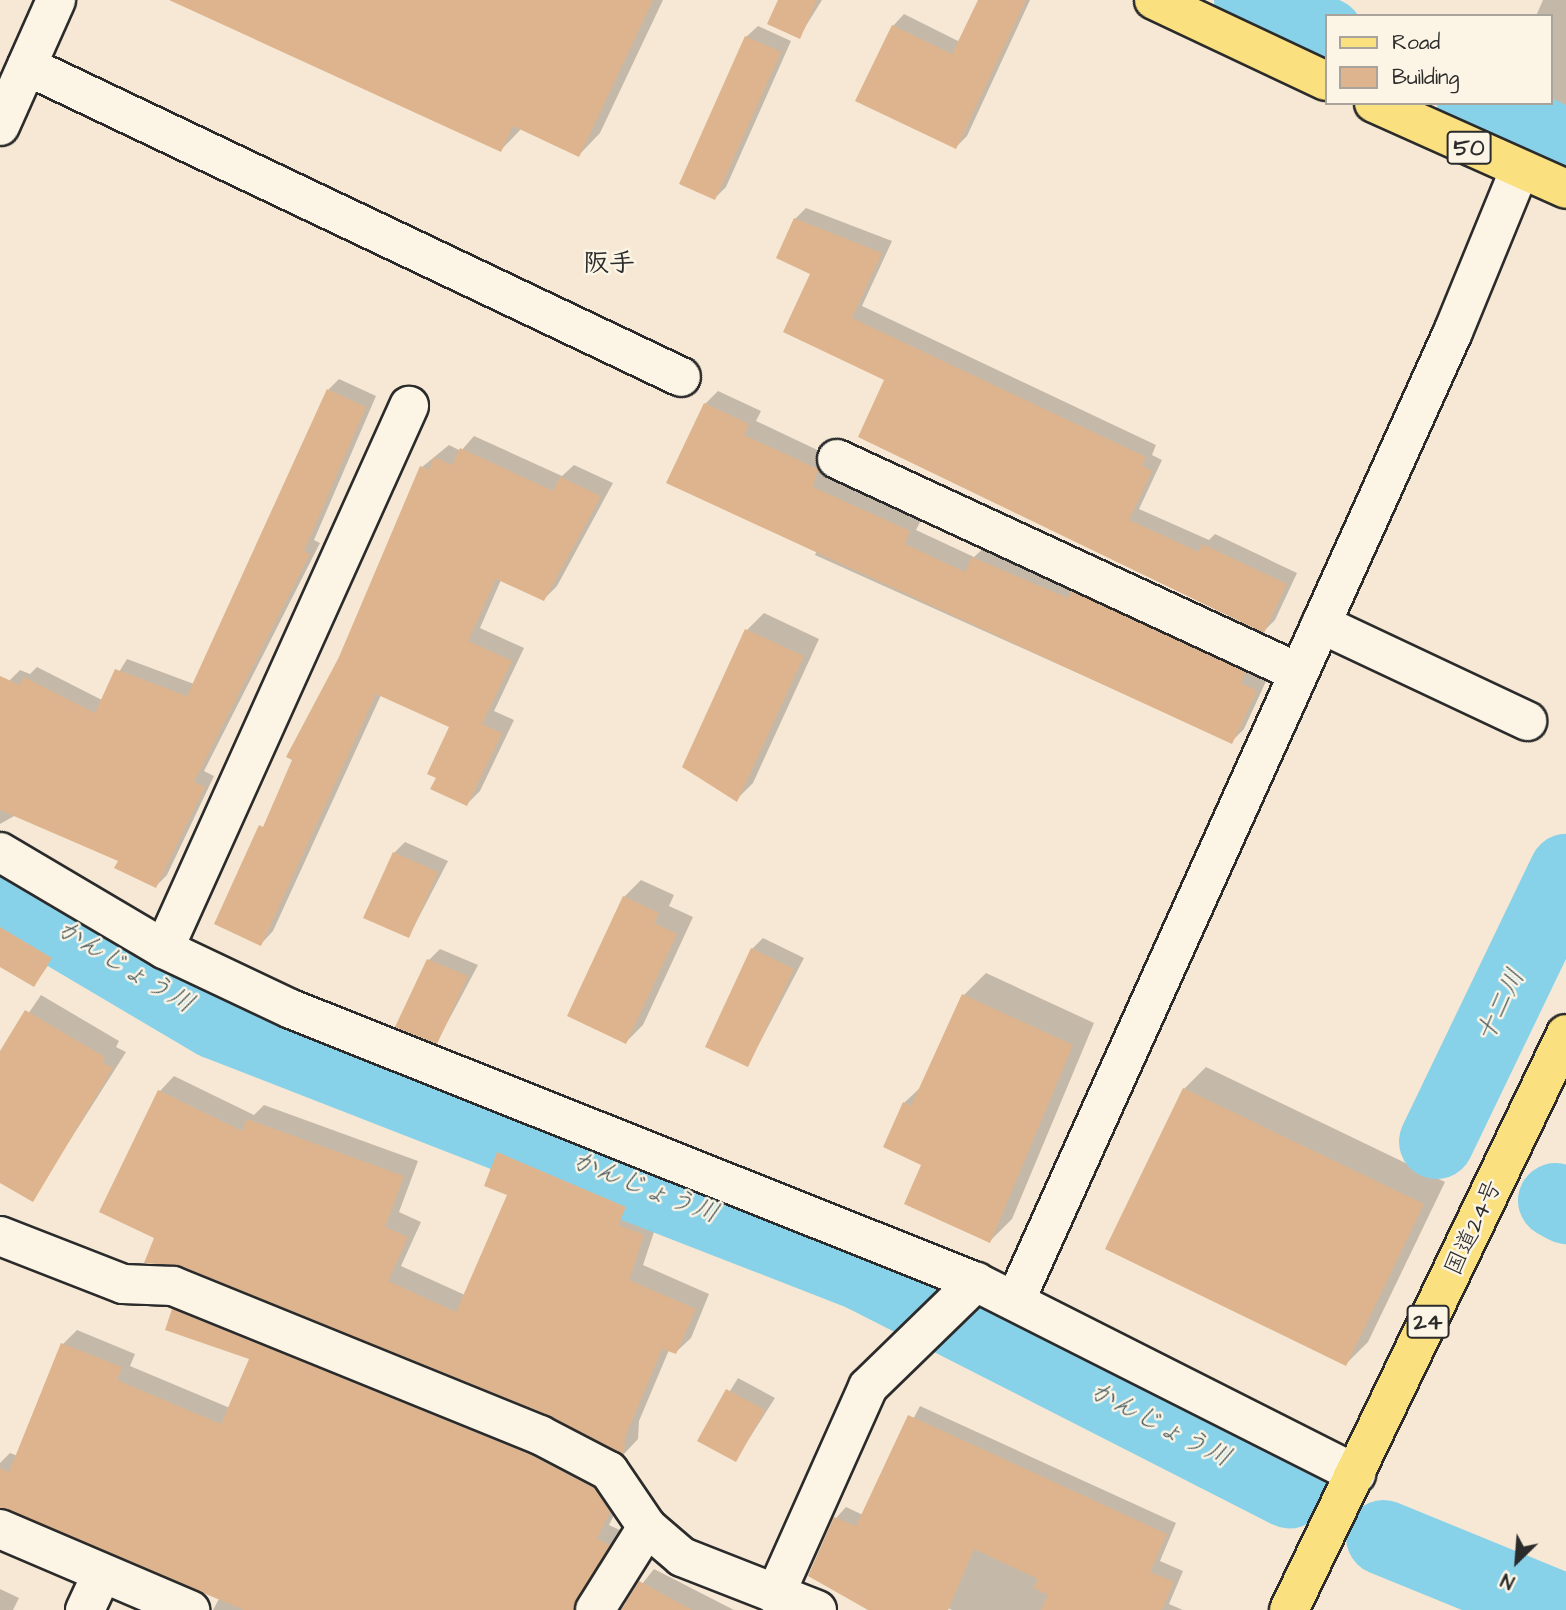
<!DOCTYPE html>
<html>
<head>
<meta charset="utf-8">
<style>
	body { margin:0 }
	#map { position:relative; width:1566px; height:1610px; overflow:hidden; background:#f6e8d4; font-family:"Architects Daughter","Klee One",sans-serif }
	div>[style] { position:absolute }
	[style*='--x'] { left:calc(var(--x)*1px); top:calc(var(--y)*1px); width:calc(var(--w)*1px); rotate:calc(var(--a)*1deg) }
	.shadow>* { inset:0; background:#0003 }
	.river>* { height:75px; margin:-37.5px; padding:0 37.5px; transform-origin:37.5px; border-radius:37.5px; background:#88d2e9 }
	.building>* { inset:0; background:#ddb48e }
	.roads { filter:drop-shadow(2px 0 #2b2b2b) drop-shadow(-2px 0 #2b2b2b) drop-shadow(0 2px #2b2b2b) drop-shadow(0 -2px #2b2b2b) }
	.minor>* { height:38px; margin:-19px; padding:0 19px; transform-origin:19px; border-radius:19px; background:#fcf5e5 }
	.major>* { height:38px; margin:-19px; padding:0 19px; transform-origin:19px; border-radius:19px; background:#fbe080 }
	.highway>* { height:38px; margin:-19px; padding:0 19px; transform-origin:19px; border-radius:19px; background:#fbe080 }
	span { translate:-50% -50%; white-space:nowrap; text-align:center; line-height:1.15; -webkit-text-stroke:5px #fcf5e5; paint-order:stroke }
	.shield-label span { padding:2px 5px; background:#fcf5e5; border:2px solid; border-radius:5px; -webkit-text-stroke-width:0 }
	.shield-label { font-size:23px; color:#2b2b2b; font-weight:700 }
	.street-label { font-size:24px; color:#2b2b2b }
	.neighbourhood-label { font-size:26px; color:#2b2b2b; font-weight:700 }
	.water-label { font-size:26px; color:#42555a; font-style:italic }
	.legend { position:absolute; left:1325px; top:14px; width:228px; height:91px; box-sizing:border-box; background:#fcf5e5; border:2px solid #a8a49b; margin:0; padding:9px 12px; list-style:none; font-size:21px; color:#2b2b2b }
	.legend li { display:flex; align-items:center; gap:14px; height:35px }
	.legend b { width:35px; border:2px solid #a8a49b }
	.north { position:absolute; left:1482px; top:1526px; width:70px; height:70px; -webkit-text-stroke:5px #fcf5e5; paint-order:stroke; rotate:205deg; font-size:19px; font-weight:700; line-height:28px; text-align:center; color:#2b2b2b }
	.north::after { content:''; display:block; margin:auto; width:24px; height:32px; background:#2b2b2b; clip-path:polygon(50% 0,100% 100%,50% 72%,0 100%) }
</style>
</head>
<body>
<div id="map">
	<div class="shadow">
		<div style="clip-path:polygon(174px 0,663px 0,600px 133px,579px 155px,522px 128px,501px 150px)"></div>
		<div style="clip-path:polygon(780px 0,822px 0,799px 37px)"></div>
		<div style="clip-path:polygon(980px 0,1030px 0,967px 136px,956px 147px,893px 26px,904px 14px,960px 42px)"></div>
		<div style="clip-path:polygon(1543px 0,1566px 0,1566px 117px,1537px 103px,1550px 103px,1550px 16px,1536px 16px)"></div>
		<div style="clip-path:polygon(758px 26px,791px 41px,726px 187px,715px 198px,746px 37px)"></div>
		<div style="clip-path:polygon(806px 208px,892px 241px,862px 306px,1156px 445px,1152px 455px,1162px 460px,1139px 509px,1209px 540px,1215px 534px,1297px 573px,1275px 620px,1264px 631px,886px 379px,812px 274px,795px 219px)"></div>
		<div style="clip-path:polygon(339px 379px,376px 396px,314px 540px,320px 543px,204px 771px,214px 776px,167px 875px,156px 886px,120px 860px,16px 815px,0 824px,0 700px,9px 681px,20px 670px,30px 674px,37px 667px,102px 700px,127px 659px,194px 684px,328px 390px)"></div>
		<div style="clip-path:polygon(718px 391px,761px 411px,756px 421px,830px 456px,825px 474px,922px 518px,916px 530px,974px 557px,987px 545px,1268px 677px,1244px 729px,1231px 742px,815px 555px,818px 548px,705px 404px)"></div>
		<div style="clip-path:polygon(474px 436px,562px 476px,574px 465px,613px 483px,557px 586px,544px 599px,501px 580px,480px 628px,524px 648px,494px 711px,514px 720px,480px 791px,467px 804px,438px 777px,452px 726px,381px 695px,273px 931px,261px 944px,216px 923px,270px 816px,422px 467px,449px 445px,461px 451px)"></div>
		<div style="clip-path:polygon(764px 613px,819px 639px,753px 783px,736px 800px,747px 630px)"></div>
		<div style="clip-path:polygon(405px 842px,448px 861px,409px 936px,394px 853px)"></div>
		<div style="clip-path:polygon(641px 880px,674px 895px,669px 906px,693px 917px,643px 1025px,626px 1042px,624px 897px)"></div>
		<div style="clip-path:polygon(0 909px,62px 946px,34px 985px,0 965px)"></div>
		<div style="clip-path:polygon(763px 938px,804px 958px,748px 1065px,752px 949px)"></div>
		<div style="clip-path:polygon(440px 949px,478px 965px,437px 1042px,429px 960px)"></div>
		<div style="clip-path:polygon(986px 973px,1094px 1023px,1012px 1219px,990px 1241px,924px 1164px,904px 1103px,922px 1086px,964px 995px)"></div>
		<div style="clip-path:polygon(41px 995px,119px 1041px,116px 1047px,126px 1052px,32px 1200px,0 1181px,0 1055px)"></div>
		<div style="clip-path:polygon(1206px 1067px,1445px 1182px,1368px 1342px,1346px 1364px,1184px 1089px)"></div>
		<div style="clip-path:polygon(174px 1076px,254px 1115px,264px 1105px,418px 1161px,399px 1212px,421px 1222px,401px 1266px,465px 1295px,509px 1194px,499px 1153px,514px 1139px,639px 1192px,631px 1211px,658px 1220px,643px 1265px,709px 1294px,691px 1338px,676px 1352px,669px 1350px,639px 1421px,638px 1439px,624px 1454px,549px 1413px,156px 1237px,160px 1091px)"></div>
		<div style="clip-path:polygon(187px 1296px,545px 1442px,623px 1497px,609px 1525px,622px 1531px,594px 1610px,213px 1610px,220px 1597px,0 1506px,0 1463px,10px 1453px,18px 1456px,63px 1344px,77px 1330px,135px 1354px,130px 1366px,230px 1408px,252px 1358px,173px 1310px)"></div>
		<div style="clip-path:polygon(738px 1378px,775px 1398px,736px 1459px,700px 1440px)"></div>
		<div style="clip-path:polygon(920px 1406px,1176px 1523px,1160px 1561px,1183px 1571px,1169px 1604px,1183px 1610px,952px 1610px,931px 1601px,926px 1610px,884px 1610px,810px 1575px,836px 1518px,846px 1507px,863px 1515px)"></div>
		<div style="clip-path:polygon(654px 1569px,734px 1610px,621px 1610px)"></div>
		<div style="clip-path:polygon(0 1589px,19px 1598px,13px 1610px,0 1610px)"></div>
	</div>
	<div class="river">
		<div style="--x:1251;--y:0;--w:83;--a:25"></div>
		<div style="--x:1474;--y:103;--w:102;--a:25.1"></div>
		<div style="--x:0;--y:894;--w:250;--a:30.6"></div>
		<div style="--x:215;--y:1021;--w:694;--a:21.28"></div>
		<div style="--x:862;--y:1273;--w:479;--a:27"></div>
		<div style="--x:1436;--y:1141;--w:300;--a:-64.3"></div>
		<div style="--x:1555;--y:1200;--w:13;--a:29"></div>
		<div style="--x:1383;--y:1537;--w:193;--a:22.2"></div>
	</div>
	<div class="building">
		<div style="clip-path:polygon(169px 0,653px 0,579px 157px,513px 126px,501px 152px)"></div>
		<div style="clip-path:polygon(778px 0,817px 0,800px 39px,767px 24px)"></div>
		<div style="clip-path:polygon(978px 0,1026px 0,956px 149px,855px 101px,892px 25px,952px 54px)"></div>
		<div style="clip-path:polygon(745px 36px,781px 52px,715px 200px,679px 184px)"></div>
		<div style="clip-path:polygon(794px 218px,882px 253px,852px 318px,1146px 457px,1142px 466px,1152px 471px,1129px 520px,1199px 552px,1202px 544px,1287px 584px,1264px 633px,858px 437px,884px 380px,783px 332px,810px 274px,776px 258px)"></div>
		<div style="clip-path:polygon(327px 389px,366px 407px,304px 551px,310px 554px,194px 782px,205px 787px,156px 888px,114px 868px,118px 861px,0 810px,0 676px,20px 685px,24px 677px,95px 713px,115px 669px,187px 696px)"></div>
		<div style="clip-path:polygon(704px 403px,749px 424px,744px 435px,818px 469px,813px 487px,910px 531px,905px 544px,965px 572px,972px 557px,1068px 598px,1071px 591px,1246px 672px,1241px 683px,1257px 691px,1232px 744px,666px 483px)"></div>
		<div style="clip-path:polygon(460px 448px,553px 491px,560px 477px,601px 496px,544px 601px,496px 579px,468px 641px,512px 661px,482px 724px,502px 733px,467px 806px,430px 789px,436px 778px,427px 774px,449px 727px,376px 694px,261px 946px,214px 924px,259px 825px,263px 827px,292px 760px,286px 757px,339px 657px,420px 466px,429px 470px,434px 457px,452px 465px)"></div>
		<div style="clip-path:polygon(745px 629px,804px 656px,737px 802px,682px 767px)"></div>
		<div style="clip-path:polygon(393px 852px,438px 872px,409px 938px,363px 918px)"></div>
		<div style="clip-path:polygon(623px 896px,659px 913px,654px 923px,677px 934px,626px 1044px,567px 1016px)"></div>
		<div style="clip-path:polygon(0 927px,52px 958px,34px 987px,0 967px)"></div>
		<div style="clip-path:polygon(751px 948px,794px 969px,748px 1067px,705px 1047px)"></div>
		<div style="clip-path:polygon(427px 959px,468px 976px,437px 1044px,395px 1027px)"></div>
		<div style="clip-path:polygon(962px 994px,1073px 1045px,990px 1243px,904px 1204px,921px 1165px,883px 1147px,903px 1102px,911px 1106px)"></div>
		<div style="clip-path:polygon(25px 1010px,105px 1057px,102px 1062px,113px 1068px,33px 1202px,0 1183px,0 1051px)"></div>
		<div style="clip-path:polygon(1183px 1088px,1424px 1204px,1346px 1366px,1105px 1249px)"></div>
		<div style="clip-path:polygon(158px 1090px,242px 1131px,247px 1119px,404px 1176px,385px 1227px,408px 1237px,388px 1281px,456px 1312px,507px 1195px,484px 1186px,497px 1152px,626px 1207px,618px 1225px,644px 1235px,629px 1280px,696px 1309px,676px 1354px,662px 1349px,625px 1437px,624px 1456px,548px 1415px,181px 1266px,144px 1263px,154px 1238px,99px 1212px)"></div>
		<div style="clip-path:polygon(172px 1309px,531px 1455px,594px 1488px,610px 1512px,597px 1539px,610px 1545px,573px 1610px,244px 1610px,0 1508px,0 1468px,9px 1472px,61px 1343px,122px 1367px,117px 1380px,221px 1424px,249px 1359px,165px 1330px)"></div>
		<div style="clip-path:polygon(726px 1389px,765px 1410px,736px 1462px,697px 1441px)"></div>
		<div style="clip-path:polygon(908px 1415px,1167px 1534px,1150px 1572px,1174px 1582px,1162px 1610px,1041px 1610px,1048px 1595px,1034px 1588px,1038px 1579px,974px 1549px,948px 1610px,868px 1610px,808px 1576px,834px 1517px,856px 1526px)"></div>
		<div style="clip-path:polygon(639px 1581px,692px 1610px,621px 1610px)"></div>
	</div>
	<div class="roads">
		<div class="minor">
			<div style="--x:27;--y:66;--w:724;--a:25.43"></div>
			<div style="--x:0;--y:126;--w:138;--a:-66"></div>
			<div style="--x:837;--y:459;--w:509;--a:24.85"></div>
			<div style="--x:1321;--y:624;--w:228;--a:25.2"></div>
			<div style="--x:0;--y:852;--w:191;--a:30.6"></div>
			<div style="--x:164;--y:949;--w:140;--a:25.3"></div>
			<div style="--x:291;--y:1009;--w:737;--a:21.73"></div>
			<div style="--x:976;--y:1282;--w:426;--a:26.8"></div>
			<div style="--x:164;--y:949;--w:596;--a:-65.72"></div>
			<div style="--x:0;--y:1236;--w:132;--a:21.3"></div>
			<div style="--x:123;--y:1284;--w:50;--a:2.3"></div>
			<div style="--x:173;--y:1286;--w:396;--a:22.1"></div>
			<div style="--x:540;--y:1435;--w:78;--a:27.6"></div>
			<div style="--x:609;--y:1471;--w:68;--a:55.8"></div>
			<div style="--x:647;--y:1527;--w:46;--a:40.6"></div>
			<div style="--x:682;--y:1557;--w:145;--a:21.4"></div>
			<div style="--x:1016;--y:1299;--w:1061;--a:-65.68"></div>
			<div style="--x:1453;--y:332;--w:174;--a:-67.7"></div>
			<div style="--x:0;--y:1529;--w:207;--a:23.1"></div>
			<div style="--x:775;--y:1595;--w:228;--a:-65.9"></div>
			<div style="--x:868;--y:1387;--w:151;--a:-44.2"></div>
			<div style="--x:85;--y:1610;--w:38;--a:-65"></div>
			<div style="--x:595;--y:1610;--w:98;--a:-57.9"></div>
		</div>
		<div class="major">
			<div style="--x:1154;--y:0;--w:190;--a:25.2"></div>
			<div style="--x:1374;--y:103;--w:210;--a:24.1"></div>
		</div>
		<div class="highway">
			<div style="--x:1289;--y:1610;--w:639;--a:-64.32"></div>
		</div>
	</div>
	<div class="shield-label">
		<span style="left:1469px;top:148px">50</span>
		<span style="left:1428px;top:1322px">24</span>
	</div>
	<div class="street-label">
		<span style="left:1474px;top:1228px;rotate:-65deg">国道24号</span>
	</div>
	<div class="neighbourhood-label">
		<span style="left:609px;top:264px">阪手</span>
	</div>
	<div class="water-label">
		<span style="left:125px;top:967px;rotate:31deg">かんじょう川</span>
		<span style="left:1501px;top:1006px;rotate:-64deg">十二川</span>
		<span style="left:645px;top:1188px;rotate:21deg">かんじょう川</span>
		<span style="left:1160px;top:1425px;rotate:27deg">かんじょう川</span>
	</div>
	<ul class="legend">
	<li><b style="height:9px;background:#fbe080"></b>Road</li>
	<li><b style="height:19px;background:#ddb48e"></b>Building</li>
	</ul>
	<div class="north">N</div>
</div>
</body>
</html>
